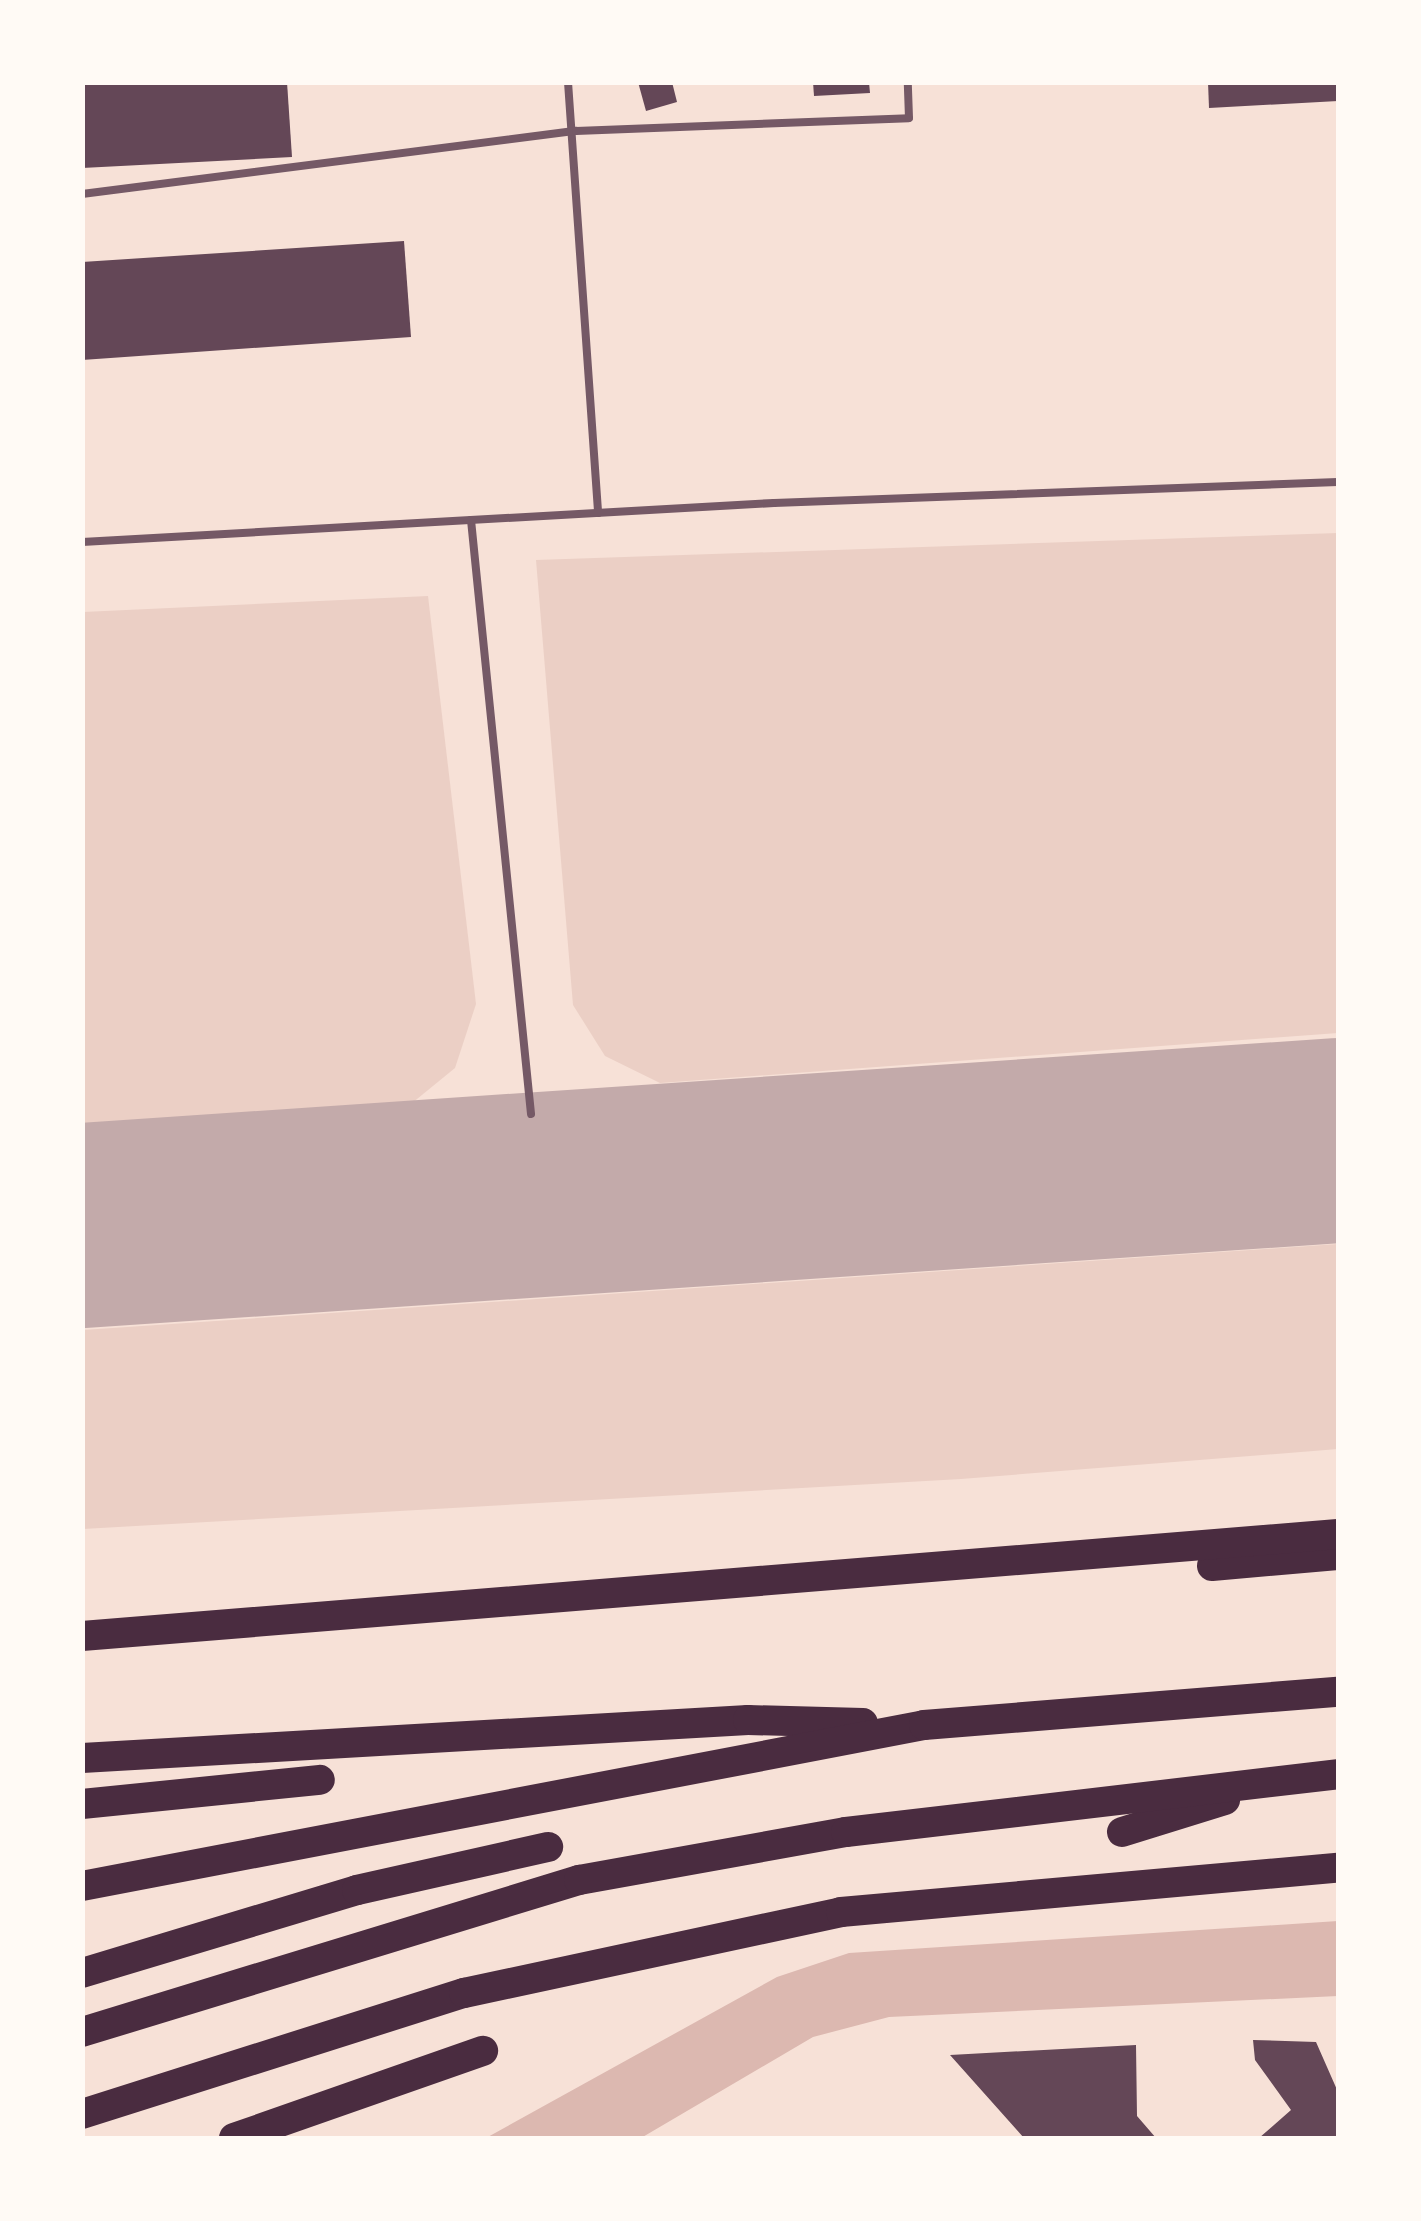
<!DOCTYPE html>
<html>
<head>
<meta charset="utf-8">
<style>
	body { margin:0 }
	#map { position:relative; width:1421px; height:2221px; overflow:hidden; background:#f7e1d7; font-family:Bitter,serif }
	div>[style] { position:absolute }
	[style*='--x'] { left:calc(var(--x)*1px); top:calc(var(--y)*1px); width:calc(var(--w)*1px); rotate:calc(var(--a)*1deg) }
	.green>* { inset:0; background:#ebcfc5 }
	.water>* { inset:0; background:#dcb8b0 }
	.runway>* { height:205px; margin:-102.5px; padding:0 102.5px; transform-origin:102.5px; border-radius:102.5px; background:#c3aaaa }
	.building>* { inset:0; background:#644757 }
	.service>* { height:8px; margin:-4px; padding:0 4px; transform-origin:4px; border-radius:4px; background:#755966 }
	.motorway>* { height:30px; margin:-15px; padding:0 15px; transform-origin:15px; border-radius:15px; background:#4a2c40 }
	span { translate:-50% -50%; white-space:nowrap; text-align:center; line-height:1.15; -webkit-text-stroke:8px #fffaf5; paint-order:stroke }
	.frame { position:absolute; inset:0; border:85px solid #fffaf5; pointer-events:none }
</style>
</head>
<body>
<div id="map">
	<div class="green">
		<div style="clip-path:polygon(1338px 533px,1338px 1033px,660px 1083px,605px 1056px,573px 1005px,536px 560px)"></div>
		<div style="clip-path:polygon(428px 596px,476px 1004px,455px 1068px,406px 1108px,83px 1131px,83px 612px)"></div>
		<div style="clip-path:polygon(1338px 1244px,1338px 1449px,961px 1479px,83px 1529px,83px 1330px)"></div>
	</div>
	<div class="water">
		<div style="clip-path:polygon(1338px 1921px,1338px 1996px,889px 2017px,813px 2037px,641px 2138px,486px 2138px,777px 1977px,849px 1953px)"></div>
	</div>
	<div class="runway">
		<div style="--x:82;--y:1225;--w:1259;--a:-3.87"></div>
	</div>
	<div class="building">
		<div style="clip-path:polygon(82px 82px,287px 82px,292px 157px,82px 168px)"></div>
		<div style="clip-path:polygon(638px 82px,672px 82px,677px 102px,646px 111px)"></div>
		<div style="clip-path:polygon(813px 82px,869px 82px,870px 93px,814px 96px)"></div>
		<div style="clip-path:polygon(1208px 82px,1338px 82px,1338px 101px,1209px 108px)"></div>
		<div style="clip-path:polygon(404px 241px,411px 337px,82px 360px,82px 262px)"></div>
		<div style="clip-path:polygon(1253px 2040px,1316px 2042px,1338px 2092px,1338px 2138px,1259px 2138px,1291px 2110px,1255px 2060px)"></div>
		<div style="clip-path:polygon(1136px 2045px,1137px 2116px,1156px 2138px,1024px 2138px,950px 2055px)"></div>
	</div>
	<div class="service">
		<div style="--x:568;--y:82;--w:432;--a:86"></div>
		<div style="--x:82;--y:194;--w:498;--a:-7.3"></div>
		<div style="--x:576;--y:131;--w:333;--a:-2.2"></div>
		<div style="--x:909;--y:118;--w:36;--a:-92"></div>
		<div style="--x:471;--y:520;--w:597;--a:84.23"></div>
		<div style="--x:82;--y:542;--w:693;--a:-3.23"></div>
		<div style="--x:774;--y:503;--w:564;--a:-2.13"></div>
	</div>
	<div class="motorway">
		<div style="--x:1212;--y:1566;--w:126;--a:-5"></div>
		<div style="--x:82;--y:1636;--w:1260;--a:-4.64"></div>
		<div style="--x:82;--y:1758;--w:667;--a:-3.27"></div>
		<div style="--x:748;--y:1720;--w:115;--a:1.5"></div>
		<div style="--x:82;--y:1804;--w:239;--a:-5.8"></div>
		<div style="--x:1122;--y:1832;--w:108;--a:-17.3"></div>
		<div style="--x:82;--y:1886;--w:857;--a:-10.82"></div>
		<div style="--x:924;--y:1725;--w:415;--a:-4.6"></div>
		<div style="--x:82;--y:1973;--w:287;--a:-16.8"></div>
		<div style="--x:357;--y:1890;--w:196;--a:-12.7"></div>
		<div style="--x:82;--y:2032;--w:520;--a:-17.01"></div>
		<div style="--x:579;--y:1880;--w:271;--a:-10.2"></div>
		<div style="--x:846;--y:1832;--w:495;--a:-6.7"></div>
		<div style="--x:82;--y:2114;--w:401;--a:-17.6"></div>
		<div style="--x:464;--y:1993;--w:386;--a:-12.1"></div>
		<div style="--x:841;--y:1912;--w:499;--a:-5.1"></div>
		<div style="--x:234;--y:2138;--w:264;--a:-19.3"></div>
	</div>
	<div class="frame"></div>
</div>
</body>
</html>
